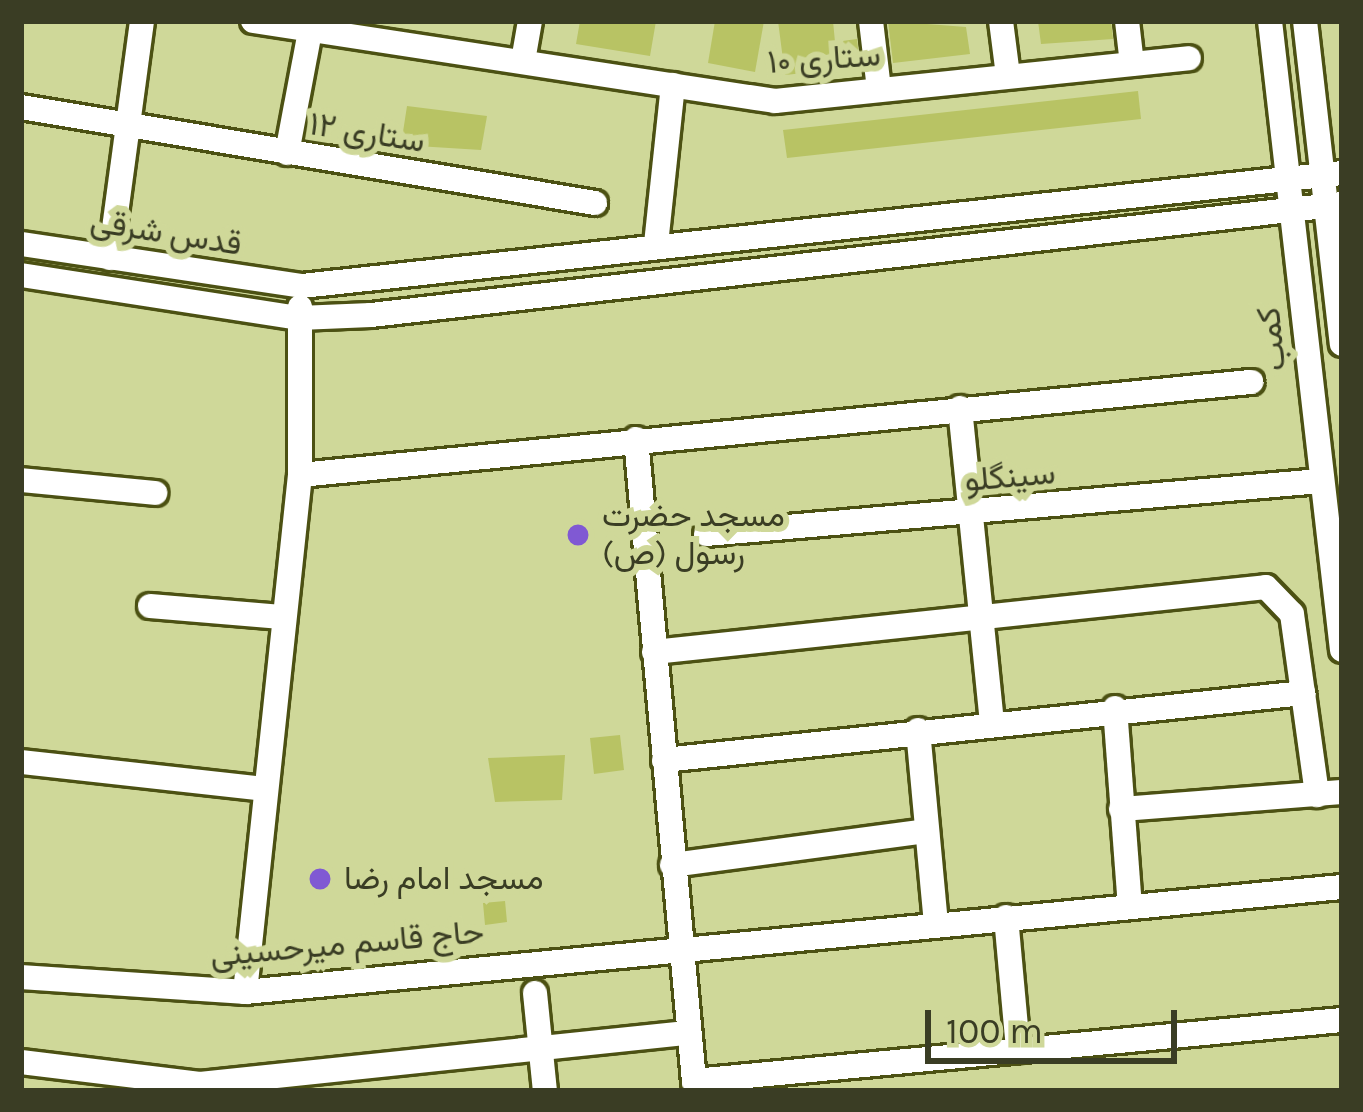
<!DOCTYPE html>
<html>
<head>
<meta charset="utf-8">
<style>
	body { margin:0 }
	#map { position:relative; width:1363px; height:1112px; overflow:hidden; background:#cfd899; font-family:Karla,Vazirmatn,sans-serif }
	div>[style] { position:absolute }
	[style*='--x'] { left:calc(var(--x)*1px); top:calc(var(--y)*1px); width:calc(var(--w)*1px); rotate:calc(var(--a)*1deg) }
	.building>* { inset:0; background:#b8c364 }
	.roads { filter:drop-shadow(3px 0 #4c5113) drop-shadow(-3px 0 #4c5113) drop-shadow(0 3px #4c5113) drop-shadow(0 -3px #4c5113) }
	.minor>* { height:24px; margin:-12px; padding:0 12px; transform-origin:12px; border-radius:12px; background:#fff }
	.dots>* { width:33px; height:33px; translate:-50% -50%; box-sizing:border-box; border:6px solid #cfd899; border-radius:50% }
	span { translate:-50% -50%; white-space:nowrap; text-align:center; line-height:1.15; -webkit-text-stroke:12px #cfd899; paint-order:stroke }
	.street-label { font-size:33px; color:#3a3d24 }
	.poi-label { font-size:33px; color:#3a3d24 }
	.left { translate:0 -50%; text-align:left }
	.frame { position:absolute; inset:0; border:24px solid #3a3d24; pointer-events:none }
	.scale { position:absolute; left:925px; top:1010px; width:252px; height:54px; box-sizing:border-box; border:6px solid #3a3d24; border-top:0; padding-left:15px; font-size:36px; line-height:42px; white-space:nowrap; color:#3a3d24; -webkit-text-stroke:9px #cfd899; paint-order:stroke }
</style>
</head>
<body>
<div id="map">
	<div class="building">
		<div style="clip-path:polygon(580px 21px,656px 21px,650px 56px,576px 44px)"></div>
		<div style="clip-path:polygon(715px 21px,764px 21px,755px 72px,708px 63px)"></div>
		<div style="clip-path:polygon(778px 21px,833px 21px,835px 42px,857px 39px,860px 67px,785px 75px)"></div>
		<div style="clip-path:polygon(888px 21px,966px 27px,970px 54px,893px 63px)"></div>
		<div style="clip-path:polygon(1038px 21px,1111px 21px,1113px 39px,1041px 44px)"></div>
		<div style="clip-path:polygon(1138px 91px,1141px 119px,787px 158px,783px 130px)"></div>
		<div style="clip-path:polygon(407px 106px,487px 116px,481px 150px,401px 145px)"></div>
		<div style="clip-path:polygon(620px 735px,624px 770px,594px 774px,590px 738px)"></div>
		<div style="clip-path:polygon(565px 755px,562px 800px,495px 802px,488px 758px)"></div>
		<div style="clip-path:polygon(505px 901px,507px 922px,485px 925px,483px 903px)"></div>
	</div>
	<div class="roads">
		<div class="minor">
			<div style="--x:253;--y:21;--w:528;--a:8.71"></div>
			<div style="--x:775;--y:101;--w:416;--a:-5.9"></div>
			<div style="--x:871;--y:21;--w:68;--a:83.3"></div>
			<div style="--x:1001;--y:21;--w:55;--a:82.7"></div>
			<div style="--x:1127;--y:21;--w:43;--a:83.4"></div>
			<div style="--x:1270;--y:21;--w:633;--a:83.47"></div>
			<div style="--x:1305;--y:21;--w:325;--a:83.5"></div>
			<div style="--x:523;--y:61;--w:41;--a:-80.1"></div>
			<div style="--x:21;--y:107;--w:582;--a:9.49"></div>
			<div style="--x:287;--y:153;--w:134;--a:-79.3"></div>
			<div style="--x:21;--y:244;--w:284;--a:8.5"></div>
			<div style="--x:302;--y:286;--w:1046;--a:-6.2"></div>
			<div style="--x:656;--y:244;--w:160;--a:-83.9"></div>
			<div style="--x:110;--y:258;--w:239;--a:-82.3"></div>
			<div style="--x:21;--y:275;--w:281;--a:8.8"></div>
			<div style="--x:299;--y:318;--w:72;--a:-2.4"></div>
			<div style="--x:371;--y:315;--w:977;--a:-6.52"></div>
			<div style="--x:960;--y:408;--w:315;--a:84.2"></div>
			<div style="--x:636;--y:439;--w:645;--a:84.84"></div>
			<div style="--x:694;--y:1081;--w:651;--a:-5.38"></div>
			<div style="--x:300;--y:475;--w:956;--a:-5.59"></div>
			<div style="--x:21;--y:480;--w:135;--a:5.5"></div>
			<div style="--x:706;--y:534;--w:616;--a:-4.93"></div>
			<div style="--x:150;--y:606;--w:132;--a:4.8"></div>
			<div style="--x:654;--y:652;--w:615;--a:-6.06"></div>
			<div style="--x:1266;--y:587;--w:37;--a:46"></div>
			<div style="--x:1292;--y:614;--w:183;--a:82.1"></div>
			<div style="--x:1115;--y:708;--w:199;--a:85.7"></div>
			<div style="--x:918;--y:730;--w:194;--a:84.7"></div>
			<div style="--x:664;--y:760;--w:643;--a:-5.98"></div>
			<div style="--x:21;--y:762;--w:246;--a:6.3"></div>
			<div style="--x:1121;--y:809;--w:222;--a:-4.4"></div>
			<div style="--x:672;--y:865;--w:257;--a:-7.6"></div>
			<div style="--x:1006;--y:917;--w:134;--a:84.8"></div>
			<div style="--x:21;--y:977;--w:225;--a:3.8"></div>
			<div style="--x:245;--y:992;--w:1102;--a:-5.47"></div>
			<div style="--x:245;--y:992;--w:520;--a:-83.93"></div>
			<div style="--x:300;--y:475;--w:168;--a:-90"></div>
			<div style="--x:535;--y:993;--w:99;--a:84.2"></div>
			<div style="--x:21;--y:1062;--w:180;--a:7"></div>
			<div style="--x:200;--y:1084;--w:492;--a:-6"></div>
		</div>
	</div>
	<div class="dots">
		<div style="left:578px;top:535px;background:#8059d3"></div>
		<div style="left:320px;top:879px;background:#8059d3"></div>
	</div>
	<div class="street-label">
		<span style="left:824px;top:59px;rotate:-4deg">ستاری ۱۰</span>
		<span style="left:367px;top:133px;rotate:9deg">ستاری ۱۲</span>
		<span style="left:166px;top:233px;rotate:9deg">قدس شرقی</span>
		<span style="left:1272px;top:339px;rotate:-96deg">کمب</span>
		<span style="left:1010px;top:477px;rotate:-5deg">سینگلو</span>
		<span style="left:347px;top:944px;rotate:-5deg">حاج قاسم میرحسینی</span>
	</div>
	<div class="poi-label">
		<span class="left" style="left:602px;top:535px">مسجد حضرت<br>رسول (ص)</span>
		<span class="left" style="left:344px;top:879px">مسجد امام رضا</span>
	</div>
	<div class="frame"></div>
	<div class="scale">100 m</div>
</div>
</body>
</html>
